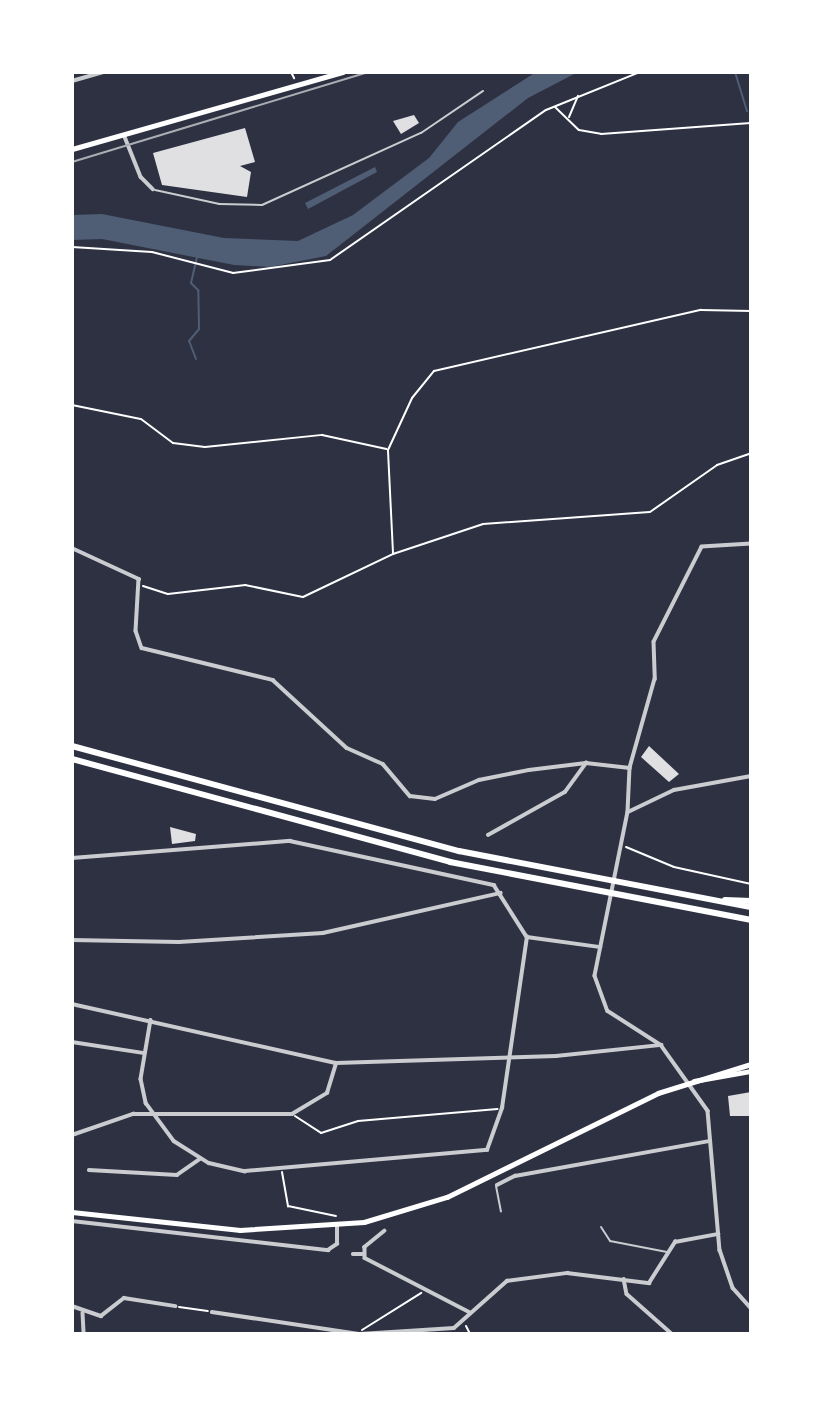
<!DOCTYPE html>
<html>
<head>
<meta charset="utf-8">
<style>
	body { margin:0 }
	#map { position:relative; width:823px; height:1406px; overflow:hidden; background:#2d3142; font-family:"Alegreya Sans",sans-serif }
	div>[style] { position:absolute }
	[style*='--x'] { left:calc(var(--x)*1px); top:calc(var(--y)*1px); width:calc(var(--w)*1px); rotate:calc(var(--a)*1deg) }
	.water>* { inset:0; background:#4f5d75 }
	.stream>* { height:2px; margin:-1px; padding:0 1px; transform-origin:1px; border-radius:1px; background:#4f5d75 }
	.building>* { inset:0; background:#e0e0e3 }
	.path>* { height:2px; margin:-1px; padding:0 1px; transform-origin:1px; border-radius:1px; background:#fff }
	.service>* { height:2px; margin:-1px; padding:0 1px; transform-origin:1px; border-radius:1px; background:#caccd0 }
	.minor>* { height:3.5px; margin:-1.75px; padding:0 1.75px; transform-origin:1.75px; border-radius:1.75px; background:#caccd0 }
	.secondary>* { height:4.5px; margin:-2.25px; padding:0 2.25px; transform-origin:2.25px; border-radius:2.25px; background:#fff }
	.primary>* { height:5px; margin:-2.5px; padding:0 2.5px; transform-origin:2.5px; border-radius:2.5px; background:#fff }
	.motorway>* { height:6px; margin:-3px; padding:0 3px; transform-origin:3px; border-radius:3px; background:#fff }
	.rail>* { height:2px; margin:-1px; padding:0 1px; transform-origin:1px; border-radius:1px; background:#abadb3 }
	span { translate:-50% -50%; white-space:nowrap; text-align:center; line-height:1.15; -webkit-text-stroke:7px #fff; paint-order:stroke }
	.frame { position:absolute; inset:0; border:74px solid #fff; pointer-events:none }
</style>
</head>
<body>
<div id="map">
	<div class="water">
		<div style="clip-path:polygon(536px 72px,578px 72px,528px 98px,326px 256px,270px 267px,234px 265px,102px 239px,72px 240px,72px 215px,102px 214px,224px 238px,298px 241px,353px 215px,429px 158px,458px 122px)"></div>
		<div style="clip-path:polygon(375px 167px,377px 172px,308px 209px,305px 203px)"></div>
	</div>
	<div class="stream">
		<div style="--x:735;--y:72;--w:41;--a:72.9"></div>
		<div style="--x:196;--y:359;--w:19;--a:-111"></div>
		<div style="--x:189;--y:341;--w:16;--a:-50"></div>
		<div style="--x:199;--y:329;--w:39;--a:-91"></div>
		<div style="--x:198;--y:290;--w:10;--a:-135"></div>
		<div style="--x:191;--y:283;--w:27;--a:-77"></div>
	</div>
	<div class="building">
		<div style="clip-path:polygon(414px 115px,419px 123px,401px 134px,393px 121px)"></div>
		<div style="clip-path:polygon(245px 128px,255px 162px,240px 166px,251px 172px,247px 197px,162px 185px,153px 153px)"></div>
		<div style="clip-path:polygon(649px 746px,679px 774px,669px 782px,641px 757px)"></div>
		<div style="clip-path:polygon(170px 827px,196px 834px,195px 841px,172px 844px)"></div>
		<div style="clip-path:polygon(751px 1092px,751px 1116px,730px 1116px,728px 1096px)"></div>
	</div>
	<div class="path">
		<div style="--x:291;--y:72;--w:7;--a:63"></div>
		<div style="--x:555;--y:107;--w:33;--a:44"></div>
		<div style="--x:579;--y:130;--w:22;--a:10"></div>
		<div style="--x:601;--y:134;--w:150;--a:-4.2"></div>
		<div style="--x:569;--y:117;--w:23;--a:-67"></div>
		<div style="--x:72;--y:247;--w:80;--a:3.6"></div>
		<div style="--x:152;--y:252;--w:84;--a:14.5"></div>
		<div style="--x:233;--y:273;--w:98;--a:-7.6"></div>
		<div style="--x:330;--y:260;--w:263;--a:-34.8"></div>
		<div style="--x:546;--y:110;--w:101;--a:-22"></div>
		<div style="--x:72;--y:405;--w:70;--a:11.5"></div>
		<div style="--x:141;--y:419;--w:40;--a:37"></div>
		<div style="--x:173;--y:443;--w:32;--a:7"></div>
		<div style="--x:205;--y:447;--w:118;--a:-5.9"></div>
		<div style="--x:322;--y:435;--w:66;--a:12.2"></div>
		<div style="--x:393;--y:553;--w:103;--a:-92.8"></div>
		<div style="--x:388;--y:450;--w:57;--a:-65.2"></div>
		<div style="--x:412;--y:398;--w:35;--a:-51"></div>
		<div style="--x:434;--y:371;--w:274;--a:-12.9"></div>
		<div style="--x:701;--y:310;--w:50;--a:1.1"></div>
		<div style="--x:143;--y:586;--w:26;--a:18"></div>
		<div style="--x:168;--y:594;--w:78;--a:-6.7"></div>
		<div style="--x:245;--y:585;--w:59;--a:11.7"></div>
		<div style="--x:303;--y:597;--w:100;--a:-25.5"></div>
		<div style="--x:393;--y:554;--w:95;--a:-18.4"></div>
		<div style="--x:483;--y:524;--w:167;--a:-4.1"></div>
		<div style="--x:650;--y:512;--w:82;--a:-35"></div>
		<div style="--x:717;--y:465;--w:36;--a:-19"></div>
		<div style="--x:626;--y:847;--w:52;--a:22.6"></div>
		<div style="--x:674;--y:867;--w:79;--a:12.4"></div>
		<div style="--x:295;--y:1116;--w:31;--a:33"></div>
		<div style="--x:321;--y:1133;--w:39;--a:-18"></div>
		<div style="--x:358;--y:1121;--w:140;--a:-4.9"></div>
		<div style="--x:282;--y:1172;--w:35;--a:80"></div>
		<div style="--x:288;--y:1206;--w:49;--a:11.8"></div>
		<div style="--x:179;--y:1307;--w:29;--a:8"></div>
		<div style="--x:466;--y:1326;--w:9;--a:63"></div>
		<div style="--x:362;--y:1330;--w:70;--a:-32.1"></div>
	</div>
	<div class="service">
		<div style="--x:155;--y:190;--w:66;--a:12.3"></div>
		<div style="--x:219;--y:204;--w:43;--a:1.3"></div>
		<div style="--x:262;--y:205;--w:175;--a:-24.4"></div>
		<div style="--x:421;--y:133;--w:75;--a:-34.1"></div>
		<div style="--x:496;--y:1186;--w:26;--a:79"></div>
		<div style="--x:601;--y:1227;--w:17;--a:57"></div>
		<div style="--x:610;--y:1241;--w:58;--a:10.9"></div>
	</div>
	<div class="minor">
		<div style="--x:72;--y:81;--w:33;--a:-16"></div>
		<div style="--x:125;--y:137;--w:43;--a:68.2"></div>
		<div style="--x:141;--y:177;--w:17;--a:45"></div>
		<div style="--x:751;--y:544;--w:49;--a:176.5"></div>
		<div style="--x:702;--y:547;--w:106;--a:116.8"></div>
		<div style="--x:654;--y:642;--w:37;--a:88"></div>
		<div style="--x:655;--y:679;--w:92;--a:105.7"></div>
		<div style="--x:630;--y:768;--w:44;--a:92.6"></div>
		<div style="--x:628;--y:812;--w:167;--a:101.4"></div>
		<div style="--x:595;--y:976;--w:37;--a:70"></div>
		<div style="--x:608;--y:1011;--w:63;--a:32.7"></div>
		<div style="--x:661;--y:1045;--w:81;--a:54.5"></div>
		<div style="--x:708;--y:1111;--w:140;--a:85.1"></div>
		<div style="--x:720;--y:1250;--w:40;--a:71.1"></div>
		<div style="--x:733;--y:1288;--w:27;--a:48"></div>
		<div style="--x:72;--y:548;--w:74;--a:24.8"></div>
		<div style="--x:139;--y:579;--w:52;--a:93.3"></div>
		<div style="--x:136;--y:631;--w:18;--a:71"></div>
		<div style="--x:142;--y:648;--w:135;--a:13.7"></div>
		<div style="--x:273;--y:680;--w:100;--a:42.6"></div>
		<div style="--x:347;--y:748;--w:39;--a:24"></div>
		<div style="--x:383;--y:764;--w:42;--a:49.8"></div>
		<div style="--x:410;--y:796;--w:25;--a:7"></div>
		<div style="--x:435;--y:799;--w:48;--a:-23.4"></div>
		<div style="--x:479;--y:780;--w:51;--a:-11.3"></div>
		<div style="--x:529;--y:770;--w:57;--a:-7"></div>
		<div style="--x:586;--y:763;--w:44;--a:6.5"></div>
		<div style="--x:628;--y:812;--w:51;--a:-25.6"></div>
		<div style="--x:674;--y:790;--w:78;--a:-10.3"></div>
		<div style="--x:488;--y:835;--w:88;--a:-29.2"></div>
		<div style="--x:565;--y:792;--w:36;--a:-54"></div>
		<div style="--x:72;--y:858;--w:219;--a:-4.5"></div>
		<div style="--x:290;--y:841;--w:209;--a:12.2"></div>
		<div style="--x:494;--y:885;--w:62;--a:57.6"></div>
		<div style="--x:527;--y:937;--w:74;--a:7.8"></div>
		<div style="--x:72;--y:940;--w:107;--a:1.1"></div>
		<div style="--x:179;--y:942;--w:144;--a:-3.6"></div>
		<div style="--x:323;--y:933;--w:182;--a:-12.7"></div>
		<div style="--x:72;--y:1004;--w:271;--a:12.6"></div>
		<div style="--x:336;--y:1063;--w:220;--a:-1.8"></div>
		<div style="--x:556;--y:1056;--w:106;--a:-6"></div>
		<div style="--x:151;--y:1020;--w:60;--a:99.6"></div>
		<div style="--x:141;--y:1079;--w:25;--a:78"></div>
		<div style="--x:146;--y:1103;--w:47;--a:53.6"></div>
		<div style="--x:174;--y:1141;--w:41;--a:32.2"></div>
		<div style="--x:209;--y:1163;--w:37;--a:13"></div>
		<div style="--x:245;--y:1171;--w:243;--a:-5"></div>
		<div style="--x:487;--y:1150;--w:45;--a:-70.3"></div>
		<div style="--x:502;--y:1108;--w:173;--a:-81.7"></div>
		<div style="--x:72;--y:1042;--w:73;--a:8.7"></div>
		<div style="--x:72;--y:1135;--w:65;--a:-19"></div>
		<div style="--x:133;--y:1114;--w:159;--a:0"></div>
		<div style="--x:292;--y:1114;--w:41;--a:-31"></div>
		<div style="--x:327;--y:1093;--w:31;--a:-73"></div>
		<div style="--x:89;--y:1170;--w:88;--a:3.3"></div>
		<div style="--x:177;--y:1175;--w:28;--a:-35"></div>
		<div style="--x:497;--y:1185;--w:20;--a:-27"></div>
		<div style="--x:515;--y:1176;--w:198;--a:-10.2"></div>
		<div style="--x:72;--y:1221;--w:258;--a:6.5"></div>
		<div style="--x:328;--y:1250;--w:11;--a:-34"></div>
		<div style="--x:337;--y:1244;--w:18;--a:-90"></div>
		<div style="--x:385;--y:1231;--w:26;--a:141"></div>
		<div style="--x:365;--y:1247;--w:11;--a:90"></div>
		<div style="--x:365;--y:1258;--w:117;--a:27.4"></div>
		<div style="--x:353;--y:1254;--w:9;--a:0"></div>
		<div style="--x:624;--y:1279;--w:15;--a:79"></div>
		<div style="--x:627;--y:1294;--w:60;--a:41.6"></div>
		<div style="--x:72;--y:1306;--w:31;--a:19"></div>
		<div style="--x:101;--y:1316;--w:29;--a:-38"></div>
		<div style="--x:124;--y:1298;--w:52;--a:8.9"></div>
		<div style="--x:212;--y:1312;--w:150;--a:8.5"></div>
		<div style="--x:360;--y:1334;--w:94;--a:-3.7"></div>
		<div style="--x:454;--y:1328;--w:71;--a:-41.6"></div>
		<div style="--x:507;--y:1281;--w:61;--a:-7.6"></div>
		<div style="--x:567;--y:1273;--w:83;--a:7"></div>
		<div style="--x:649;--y:1283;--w:49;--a:-57.6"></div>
		<div style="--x:675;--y:1242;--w:44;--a:-10.5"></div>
		<div style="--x:83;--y:1313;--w:21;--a:87"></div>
	</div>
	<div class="secondary">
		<div style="--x:694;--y:1081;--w:58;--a:-10"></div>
		<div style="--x:72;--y:1212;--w:169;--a:6.1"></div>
		<div style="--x:240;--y:1230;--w:124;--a:-3.7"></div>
		<div style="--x:364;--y:1222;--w:87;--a:-16.8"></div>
		<div style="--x:447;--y:1197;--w:235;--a:-26.2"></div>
		<div style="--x:658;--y:1093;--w:97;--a:-17.3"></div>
	</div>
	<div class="primary">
		<div style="--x:72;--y:149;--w:282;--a:-15.9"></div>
	</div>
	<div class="motorway">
		<div style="--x:72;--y:746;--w:401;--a:15.2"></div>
		<div style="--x:459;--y:851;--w:297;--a:10.9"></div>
		<div style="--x:72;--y:759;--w:392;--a:15.2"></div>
		<div style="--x:450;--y:862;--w:307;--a:10.9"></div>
		<div style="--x:725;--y:900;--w:26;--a:2"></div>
	</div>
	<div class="rail">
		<div style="--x:72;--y:162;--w:309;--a:-16.9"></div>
	</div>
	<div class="frame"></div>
</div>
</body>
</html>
